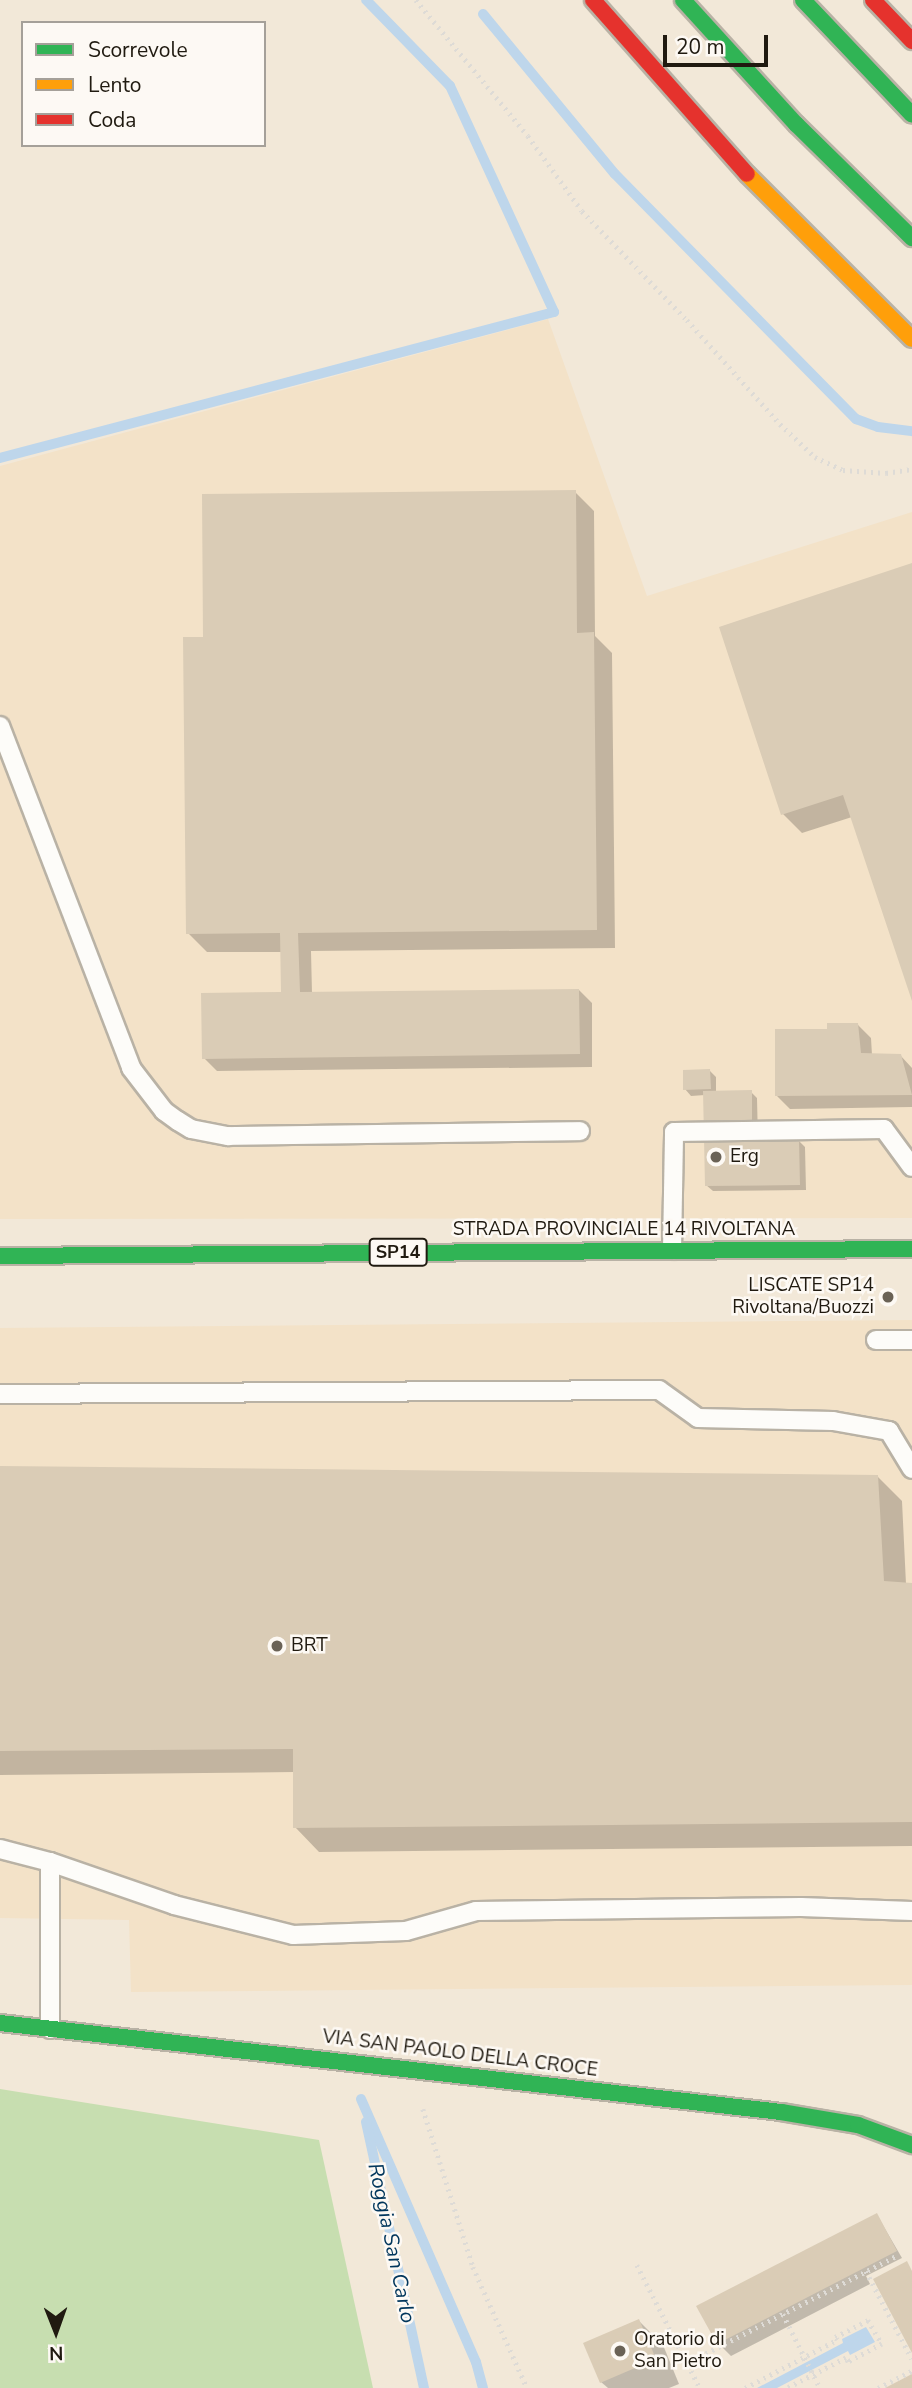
<!DOCTYPE html>
<html>
<head>
<meta charset="utf-8">
<style>
	body { margin:0 }
	#map { position:relative; width:912px; height:2388px; overflow:hidden; background:#f2e8d8; font-family:"Nunito Sans",sans-serif }
	div>[style] { position:absolute }
	[style*='--x'] { left:calc(var(--x)*1px); top:calc(var(--y)*1px); width:calc(var(--w)*1px); rotate:calc(var(--a)*1deg) }
	.built>* { inset:0; background:#f3e2c8 }
	.green>* { inset:0; background:#c7deb0 }
	.water>* { inset:0; background:#bed6eb }
	.shadow>* { inset:0; background:#0003 }
	.stream>* { height:10px; margin:-5px; padding:0 5px; transform-origin:5px; border-radius:5px; background:#bed6eb }
	.building>* { inset:0; background:#daccb6 }
	.path>* { height:4.5px; margin-top:-2.25px; transform-origin:0; background:repeating-linear-gradient(90deg,#dedbd6 0 2px,transparent 0 7px) }
	.roads { filter:drop-shadow(2px 0 #b9b2a5) drop-shadow(-2px 0 #b9b2a5) drop-shadow(0 2px #b9b2a5) drop-shadow(0 -2px #b9b2a5) }
	.lane>* { height:18px; margin:-9px; padding:0 9px; transform-origin:9px; border-radius:9px; background:#fdfcf9 }
	.fast>* { height:16px; margin:-8px; padding:0 8px; transform-origin:8px; border-radius:8px; background:#30b455 }
	.slow>* { height:16px; margin:-8px; padding:0 8px; transform-origin:8px; border-radius:8px; background:#ff9f0a }
	.jam>* { height:16px; margin:-8px; padding:0 8px; transform-origin:8px; border-radius:8px; background:#e5322d }
	.dots>* { width:19px; height:19px; translate:-50% -50%; box-sizing:border-box; border:4px solid #fdf9f4; border-radius:50% }
	span { translate:-50% -50%; white-space:nowrap; text-align:center; line-height:1.15; -webkit-text-stroke:5px #fdf9f4; paint-order:stroke }
	.shield-label span { padding:2px 5px; background:#fdf9f4; border:2px solid; border-radius:5px; -webkit-text-stroke-width:0 }
	.shield-label { font-size:18px; color:#201a10; font-weight:700 }
	.poi-label { font-size:19px; color:#201a10 }
	.left { translate:0 -50%; text-align:left }
	.right { translate:-100% -50%; text-align:right }
	.street-label { font-size:19px; color:#201a10 }
	.water-label { font-size:21px; color:#01365c; font-style:italic }
	.legend { position:absolute; left:21px; top:21px; width:245px; height:126px; box-sizing:border-box; background:#fdf9f4; border:2px solid #a5a099; margin:0; padding:9px 12px; list-style:none; font-size:21px; color:#201a10 }
	.legend li { display:flex; align-items:center; gap:14px; height:35px }
	.legend b { width:35px; border:2px solid #a5a099 }
	.north { position:absolute; left:21px; top:2297px; width:70px; height:70px; -webkit-text-stroke:5px #fdf9f4; paint-order:stroke; rotate:179deg; font-size:19px; font-weight:700; line-height:28px; text-align:center; color:#201a10 }
	.north::after { content:''; display:block; margin:auto; width:24px; height:32px; background:#201a10; clip-path:polygon(50% 0,100% 100%,50% 72%,0 100%) }
	.scale { position:absolute; left:663px; top:35px; width:105px; height:32px; box-sizing:border-box; border:4px solid #201a10; border-top:0; padding-left:9px; font-size:21px; line-height:24px; white-space:nowrap; color:#201a10; -webkit-text-stroke:5px #fdf9f4; paint-order:stroke }
</style>
</head>
<body>
<div id="map">
	<div class="built">
		<div style="clip-path:polygon(548px 319px,647px 596px,912px 512px,912px 1218px,0 1219px,0 466px)"></div>
		<div style="clip-path:polygon(912px 1320px,912px 1985px,131px 1992px,129px 1920px,0 1918px,0 1328px)"></div>
	</div>
	<div class="green">
		<div style="clip-path:polygon(0 2089px,319px 2140px,373px 2388px,0 2388px)"></div>
	</div>
	<div class="water">
		<div style="clip-path:polygon(866px 2327px,875px 2342px,850px 2355px,848px 2351px,777px 2388px,757px 2388px,843px 2343px,842px 2339px)"></div>
	</div>
	<div class="shadow">
		<div style="clip-path:polygon(575px 492px,594px 511px,595px 636px,612px 653px,615px 948px,311px 951px,312px 993px,579px 990px,592px 1003px,592px 1067px,217px 1071px,204px 1058px,283px 994px,282px 952px,207px 952px,188px 933px,205px 639px)"></div>
		<div style="clip-path:polygon(912px 565px,912px 997px,852px 817px,802px 833px,783px 814px)"></div>
		<div style="clip-path:polygon(858px 1025px,871px 1038px,872px 1055px,900px 1055px,912px 1068px,912px 1107px,790px 1109px,777px 1096px,829px 1031px)"></div>
		<div style="clip-path:polygon(710px 1071px,716px 1077px,716px 1092px,751px 1092px,757px 1098px,758px 1141px,799px 1141px,805px 1147px,806px 1190px,713px 1191px,706px 1185px,705px 1095px,691px 1096px,685px 1089px)"></div>
		<div style="clip-path:polygon(0 1467px,877px 1476px,902px 1501px,906px 1584px,912px 1585px,912px 1846px,319px 1852px,295px 1827px,295px 1772px,0 1775px)"></div>
		<div style="clip-path:polygon(877px 2215px,902px 2258px,866px 2276px,870px 2284px,731px 2356px,718px 2343px)"></div>
		<div style="clip-path:polygon(639px 2321px,663px 2345px,679px 2384px,669px 2388px,608px 2388px,601px 2382px)"></div>
	</div>
	<div class="stream">
		<div style="--x:483;--y:14;--w:207;--a:50.5"></div>
		<div style="--x:615;--y:174;--w:344;--a:45.5"></div>
		<div style="--x:856;--y:419;--w:23;--a:20"></div>
		<div style="--x:878;--y:427;--w:34;--a:7"></div>
		<div style="--x:0;--y:458;--w:573;--a:-14.76"></div>
		<div style="--x:554;--y:312;--w:249;--a:-114.7"></div>
		<div style="--x:450;--y:86;--w:120;--a:-134.3"></div>
		<div style="--x:361;--y:2099;--w:287;--a:66.4"></div>
		<div style="--x:476;--y:2362;--w:27;--a:75"></div>
		<div style="--x:366;--y:2122;--w:272;--a:77.7"></div>
	</div>
	<div class="building">
		<div style="clip-path:polygon(576px 490px,577px 633px,594px 632px,597px 930px,298px 933px,300px 992px,579px 989px,580px 1054px,202px 1059px,201px 993px,281px 992px,280px 933px,186px 934px,183px 637px,203px 637px,202px 494px)"></div>
		<div style="clip-path:polygon(912px 563px,912px 1001px,843px 795px,781px 815px,719px 627px)"></div>
		<div style="clip-path:polygon(827px 1023px,858px 1023px,861px 1053px,901px 1054px,912px 1095px,775px 1096px,775px 1029px,827px 1029px)"></div>
		<div style="clip-path:polygon(710px 1069px,711px 1089px,683px 1090px,683px 1070px)"></div>
		<div style="clip-path:polygon(752px 1090px,752px 1140px,799px 1139px,800px 1185px,705px 1186px,703px 1091px)"></div>
		<div style="clip-path:polygon(0 1466px,878px 1475px,884px 1581px,912px 1583px,912px 1822px,293px 1828px,293px 1749px,0 1751px)"></div>
		<div style="clip-path:polygon(877px 2213px,897px 2251px,717px 2344px,696px 2306px)"></div>
		<div style="clip-path:polygon(907px 2261px,912px 2271px,912px 2353px,873px 2279px)"></div>
		<div style="clip-path:polygon(639px 2319px,656px 2359px,600px 2383px,583px 2343px)"></div>
		<div style="clip-path:polygon(912px 2374px,912px 2388px,885px 2388px)"></div>
	</div>
	<div class="path">
		<div style="--x:416;--y:0;--w:176;--a:50.5"></div>
		<div style="--x:528;--y:136;--w:92;--a:54.2"></div>
		<div style="--x:582;--y:211;--w:151;--a:46.1"></div>
		<div style="--x:687;--y:320;--w:140;--a:48.2"></div>
		<div style="--x:780;--y:424;--w:48;--a:43.3"></div>
		<div style="--x:815;--y:457;--w:31;--a:25"></div>
		<div style="--x:843;--y:470;--w:43;--a:4"></div>
		<div style="--x:886;--y:473;--w:26;--a:-9"></div>
		<div style="--x:423;--y:2109;--w:166;--a:72.4"></div>
		<div style="--x:473;--y:2267;--w:133;--a:65.9"></div>
		<div style="--x:637;--y:2265;--w:138;--a:62.9"></div>
		<div style="--x:866;--y:2271;--w:99;--a:62.4"></div>
		<div style="--x:783;--y:2314;--w:83;--a:63.4"></div>
		<div style="--x:687;--y:2363;--w:237;--a:-27.1"></div>
		<div style="--x:745;--y:2388;--w:104;--a:-27.6"></div>
		<div style="--x:837;--y:2340;--w:4;--a:-124"></div>
		<div style="--x:835;--y:2337;--w:37;--a:-27"></div>
		<div style="--x:868;--y:2320;--w:28;--a:60"></div>
		<div style="--x:882;--y:2344;--w:38;--a:152"></div>
		<div style="--x:848;--y:2362;--w:4;--a:-117"></div>
		<div style="--x:846;--y:2358;--w:65;--a:152.7"></div>
		<div style="--x:878;--y:2388;--w:38;--a:-27"></div>
	</div>
	<div class="roads">
		<div class="lane">
			<div style="--x:0;--y:726;--w:366;--a:69"></div>
			<div style="--x:131;--y:1068;--w:54;--a:52.5"></div>
			<div style="--x:164;--y:1111;--w:17;--a:36"></div>
			<div style="--x:178;--y:1121;--w:15;--a:32"></div>
			<div style="--x:191;--y:1129;--w:38;--a:11"></div>
			<div style="--x:228;--y:1136;--w:352;--a:-0.8"></div>
			<div style="--x:672;--y:1250;--w:118;--a:-89"></div>
			<div style="--x:674;--y:1132;--w:210;--a:-0.8"></div>
			<div style="--x:884;--y:1129;--w:47;--a:53.6"></div>
			<div style="--x:876;--y:1340;--w:36;--a:0"></div>
			<div style="--x:0;--y:1394;--w:659;--a:-0.35"></div>
			<div style="--x:659;--y:1390;--w:48;--a:35.7"></div>
			<div style="--x:698;--y:1418;--w:135;--a:1.3"></div>
			<div style="--x:833;--y:1421;--w:57;--a:10.1"></div>
			<div style="--x:889;--y:1431;--w:44;--a:58.8"></div>
			<div style="--x:0;--y:1849;--w:52;--a:14.6"></div>
			<div style="--x:50;--y:1862;--w:131;--a:19.1"></div>
			<div style="--x:174;--y:1905;--w:123;--a:14.1"></div>
			<div style="--x:293;--y:1935;--w:113;--a:-2"></div>
			<div style="--x:406;--y:1931;--w:73;--a:-15.9"></div>
			<div style="--x:476;--y:1911;--w:325;--a:-0.7"></div>
			<div style="--x:801;--y:1907;--w:111;--a:2.1"></div>
			<div style="--x:50;--y:1862;--w:167;--a:90"></div>
		</div>
		<div class="fast">
			<div style="--x:683;--y:0;--w:168;--a:47.7"></div>
			<div style="--x:796;--y:124;--w:163;--a:44.5"></div>
			<div style="--x:803;--y:0;--w:158;--a:46.5"></div>
			<div style="--x:0;--y:1256;--w:912;--a:-0.44"></div>
			<div style="--x:0;--y:2023;--w:786;--a:6.5"></div>
			<div style="--x:781;--y:2112;--w:78;--a:9.6"></div>
			<div style="--x:858;--y:2125;--w:58;--a:20.3"></div>
		</div>
		<div class="slow">
			<div style="--x:747;--y:174;--w:233;--a:45"></div>
		</div>
		<div class="jam">
			<div style="--x:593;--y:0;--w:232;--a:48.5"></div>
			<div style="--x:873;--y:0;--w:57;--a:46.4"></div>
		</div>
	</div>
	<div class="dots">
		<div style="left:716px;top:1157px;background:#6a6256"></div>
		<div style="left:888px;top:1297px;background:#6a6256"></div>
		<div style="left:277px;top:1646px;background:#6a6256"></div>
		<div style="left:620px;top:2351px;background:#6a6256"></div>
	</div>
	<div class="shield-label">
		<span style="left:398px;top:1252px">SP14</span>
	</div>
	<div class="poi-label">
		<span class="left" style="left:730px;top:1157px">Erg</span>
		<span class="right" style="left:874px;top:1297px">LISCATE SP14<br>Rivoltana/Buozzi</span>
		<span class="left" style="left:291px;top:1646px">BRT</span>
		<span class="left" style="left:634px;top:2351px">Oratorio di<br>San Pietro</span>
	</div>
	<div class="street-label">
		<span style="left:624px;top:1230px">STRADA PROVINCIALE 14 RIVOLTANA</span>
		<span style="left:460px;top:2054px;rotate:7deg">VIA SAN PAOLO DELLA CROCE</span>
	</div>
	<div class="water-label">
		<span style="left:392px;top:2243px;rotate:78deg">Roggia San Carlo</span>
	</div>
	<ul class="legend">
	<li><b style="height:9px;background:#30b455"></b>Scorrevole</li>
	<li><b style="height:9px;background:#ff9f0a"></b>Lento</li>
	<li><b style="height:9px;background:#e5322d"></b>Coda</li>
	</ul>
	<div class="north">N</div>
	<div class="scale">20 m</div>
</div>
</body>
</html>
